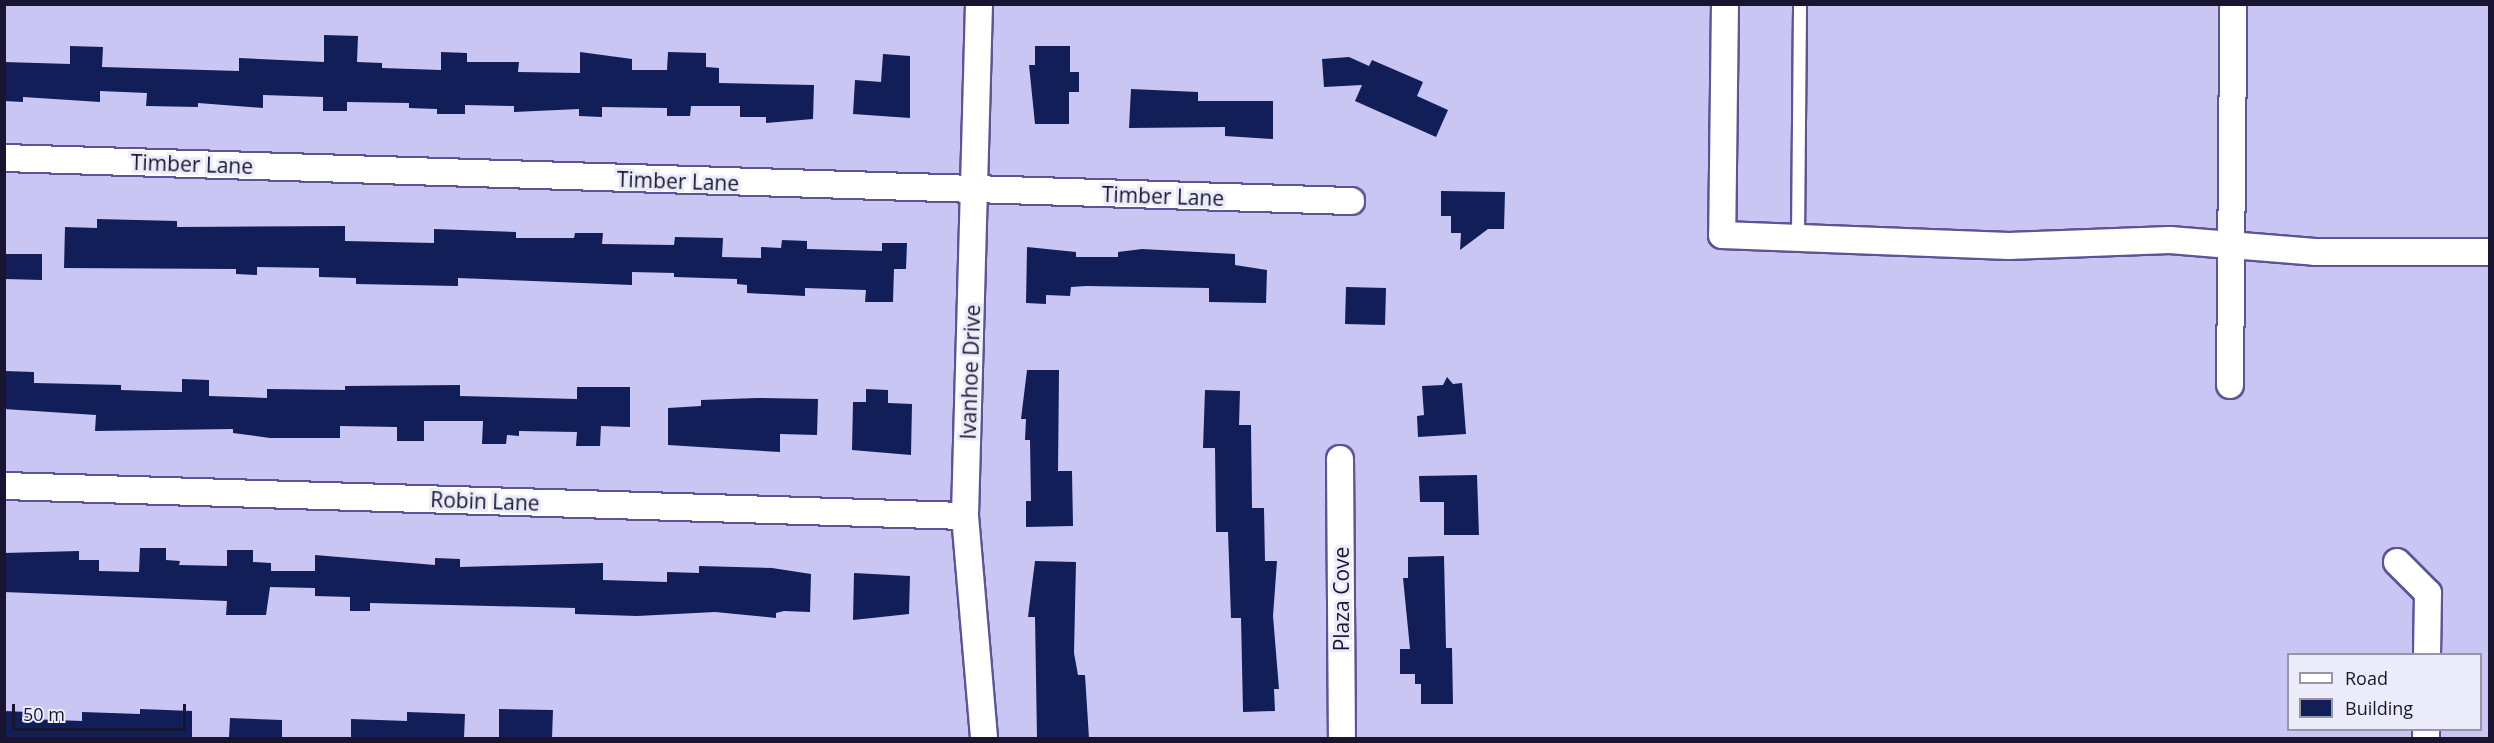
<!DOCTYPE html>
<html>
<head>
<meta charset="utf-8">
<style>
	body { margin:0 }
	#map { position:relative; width:2494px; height:743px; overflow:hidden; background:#cac6f3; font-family:"Open Sans",sans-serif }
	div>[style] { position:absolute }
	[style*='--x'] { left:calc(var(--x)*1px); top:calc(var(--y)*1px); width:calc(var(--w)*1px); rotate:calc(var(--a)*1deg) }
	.building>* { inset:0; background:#111e57 }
	.roads { filter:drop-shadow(2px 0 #5d5395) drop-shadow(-2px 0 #5d5395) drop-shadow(0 2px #5d5395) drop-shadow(0 -2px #5d5395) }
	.lane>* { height:12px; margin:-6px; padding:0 6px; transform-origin:6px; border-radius:6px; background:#fff }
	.street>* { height:26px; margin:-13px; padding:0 13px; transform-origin:13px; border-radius:13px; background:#fff }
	span { translate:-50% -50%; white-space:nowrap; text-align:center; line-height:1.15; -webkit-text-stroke:6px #ecebfa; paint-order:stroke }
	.street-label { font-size:21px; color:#191530 }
	.frame { position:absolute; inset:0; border:6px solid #191530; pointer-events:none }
	.legend { position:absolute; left:2287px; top:653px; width:195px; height:78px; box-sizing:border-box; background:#ecebfa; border:2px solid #9895a9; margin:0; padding:8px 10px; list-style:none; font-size:18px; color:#191530 }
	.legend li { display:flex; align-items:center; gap:12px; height:30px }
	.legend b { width:30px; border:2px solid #9895a9 }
	.scale { position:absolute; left:12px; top:704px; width:174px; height:27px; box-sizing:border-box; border:3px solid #191530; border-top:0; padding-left:8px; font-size:18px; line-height:21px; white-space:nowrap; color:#191530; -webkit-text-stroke:4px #ecebfa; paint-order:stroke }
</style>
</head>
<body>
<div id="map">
	<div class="building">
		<div style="clip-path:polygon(324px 35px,358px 36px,357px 62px,382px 63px,382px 68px,441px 70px,441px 52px,467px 53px,467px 62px,519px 62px,518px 72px,580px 73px,580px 52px,632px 59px,632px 70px,667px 70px,668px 52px,706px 53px,706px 67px,719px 68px,719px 83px,814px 85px,813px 119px,766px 123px,766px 117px,740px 117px,740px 106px,691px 106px,690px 116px,667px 116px,667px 108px,602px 107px,602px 117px,579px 116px,579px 109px,514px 112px,514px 106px,465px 105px,465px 114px,437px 114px,437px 109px,409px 108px,409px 103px,347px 102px,347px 111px,323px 111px,323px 97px,263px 95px,263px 108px,198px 103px,198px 107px,146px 106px,147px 93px,100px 91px,100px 102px,23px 97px,23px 102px,4px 101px,4px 62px,70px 64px,70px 46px,103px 47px,102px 67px,239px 71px,239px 58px,324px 62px)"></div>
		<div style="clip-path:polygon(1035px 46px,1070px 46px,1070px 72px,1079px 72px,1079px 92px,1069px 92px,1069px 124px,1035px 124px,1029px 65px,1035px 65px)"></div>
		<div style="clip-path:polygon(883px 54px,910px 56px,910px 118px,853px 114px,855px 80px,881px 82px)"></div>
		<div style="clip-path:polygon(1349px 57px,1369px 66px,1372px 60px,1423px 82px,1417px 96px,1448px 110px,1436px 137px,1355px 101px,1362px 85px,1324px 87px,1322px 59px)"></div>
		<div style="clip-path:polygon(1131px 89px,1198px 92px,1198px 101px,1273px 101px,1273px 139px,1225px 136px,1225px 127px,1129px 128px)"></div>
		<div style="clip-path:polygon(1441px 191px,1505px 192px,1504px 229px,1488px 229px,1460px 250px,1461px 233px,1451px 233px,1451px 216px,1441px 216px)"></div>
		<div style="clip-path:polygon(97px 219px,177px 221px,177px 227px,345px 226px,345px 241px,434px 243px,434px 229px,516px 232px,516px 238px,574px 238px,575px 233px,603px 233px,602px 244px,674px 245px,675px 237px,723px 238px,722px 257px,761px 258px,761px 247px,781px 248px,782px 240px,807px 241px,807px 249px,882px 251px,882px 243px,907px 243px,906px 269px,894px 269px,893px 302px,865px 302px,866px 290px,805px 288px,805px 296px,747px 293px,747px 285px,737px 284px,737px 279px,674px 277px,674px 273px,632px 272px,632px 285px,458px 278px,458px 286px,356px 284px,356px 278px,319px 277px,319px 268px,257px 267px,257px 275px,236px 274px,236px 269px,64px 268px,65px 227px,97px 228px)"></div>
		<div style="clip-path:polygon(1027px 247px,1076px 252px,1076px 257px,1118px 257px,1118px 252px,1142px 249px,1235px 254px,1235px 265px,1267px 270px,1266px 303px,1209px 302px,1209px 288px,1086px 286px,1071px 287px,1070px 296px,1046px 295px,1046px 304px,1026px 303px)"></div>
		<div style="clip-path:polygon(4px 254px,42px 254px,42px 280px,4px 279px)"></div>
		<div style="clip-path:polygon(1346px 287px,1386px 288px,1385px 325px,1345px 324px)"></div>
		<div style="clip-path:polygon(1027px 370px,1059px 370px,1058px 471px,1072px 471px,1073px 526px,1026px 527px,1026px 501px,1031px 501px,1030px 440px,1025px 440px,1026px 419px,1021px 419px)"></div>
		<div style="clip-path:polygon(4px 371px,34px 372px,34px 383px,121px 385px,121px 390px,182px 392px,182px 379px,209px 380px,209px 396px,267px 398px,267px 389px,345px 390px,345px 386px,460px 385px,460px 396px,577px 399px,577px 387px,630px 387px,630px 427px,601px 426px,600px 446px,576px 446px,577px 432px,519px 431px,519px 436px,507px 435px,506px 444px,482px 444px,483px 421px,424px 421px,424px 441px,397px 441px,397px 427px,340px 426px,340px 438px,270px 438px,233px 433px,233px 429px,95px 431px,96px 415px,4px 409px)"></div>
		<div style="clip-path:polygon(1447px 377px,1453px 384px,1462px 383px,1466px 434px,1418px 437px,1417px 416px,1424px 415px,1422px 386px,1443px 385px)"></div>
		<div style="clip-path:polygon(866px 389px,888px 390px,888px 403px,912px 404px,911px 455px,852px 450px,853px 402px,866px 402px)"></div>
		<div style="clip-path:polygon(1205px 390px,1240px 391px,1239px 425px,1251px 425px,1252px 508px,1264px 508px,1265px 561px,1277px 561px,1273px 616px,1279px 689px,1274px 689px,1275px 711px,1243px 712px,1241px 618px,1231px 618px,1228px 532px,1216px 532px,1215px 448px,1203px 448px)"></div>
		<div style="clip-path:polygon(757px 398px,818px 399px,817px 435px,780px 434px,780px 452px,668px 445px,668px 408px,701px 406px,701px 400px)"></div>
		<div style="clip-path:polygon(1477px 475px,1479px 535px,1444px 535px,1444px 502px,1420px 502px,1419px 476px)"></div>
		<div style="clip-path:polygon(140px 548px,166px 548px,166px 560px,180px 561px,179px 565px,227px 566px,227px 550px,253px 550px,253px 562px,271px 563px,271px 571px,315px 571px,315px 555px,435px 565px,435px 558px,460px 559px,460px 567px,603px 563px,603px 580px,667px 582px,667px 572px,699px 573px,699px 566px,772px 568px,811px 574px,810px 612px,784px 611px,776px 613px,776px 618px,715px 612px,637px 616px,575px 614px,575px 608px,370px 603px,370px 611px,350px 611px,350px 597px,315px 596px,315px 588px,270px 587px,266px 615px,226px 615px,227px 601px,4px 592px,4px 553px,79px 551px,79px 560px,99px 560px,99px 571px,139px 572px)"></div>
		<div style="clip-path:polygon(1444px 556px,1446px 648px,1452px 648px,1453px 704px,1421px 704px,1421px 684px,1415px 684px,1415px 674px,1400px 674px,1400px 649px,1410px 649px,1403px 578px,1408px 578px,1408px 557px)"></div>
		<div style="clip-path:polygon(1035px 561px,1076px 562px,1074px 653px,1078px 675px,1085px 675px,1089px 738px,1037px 738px,1035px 617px,1028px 617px)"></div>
		<div style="clip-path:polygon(854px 573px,910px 576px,909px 614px,853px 620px)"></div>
		<div style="clip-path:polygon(140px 709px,192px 711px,192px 738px,4px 738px,4px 711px,28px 712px,28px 719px,82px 721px,82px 712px,140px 714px)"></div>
		<div style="clip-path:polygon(499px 709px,553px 710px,552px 738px,499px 738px)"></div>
		<div style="clip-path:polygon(407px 712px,465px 714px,464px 738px,351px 738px,351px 719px,407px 721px)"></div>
		<div style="clip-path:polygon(230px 718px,282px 720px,282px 738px,229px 738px)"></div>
	</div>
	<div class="roads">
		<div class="lane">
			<div style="--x:1798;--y:238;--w:234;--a:-89.5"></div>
		</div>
		<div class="street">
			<div style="--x:979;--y:4;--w:512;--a:91.57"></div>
			<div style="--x:965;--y:516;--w:223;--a:85.1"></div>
			<div style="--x:1725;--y:4;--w:231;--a:90.7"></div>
			<div style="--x:1722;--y:235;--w:287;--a:2.2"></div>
			<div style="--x:2009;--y:246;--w:161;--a:-2.1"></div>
			<div style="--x:2170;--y:240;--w:145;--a:4.7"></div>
			<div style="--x:2315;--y:252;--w:175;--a:0"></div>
			<div style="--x:4;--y:158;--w:1348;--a:1.83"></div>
			<div style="--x:2230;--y:385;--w:381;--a:-89.5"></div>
			<div style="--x:1340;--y:459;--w:279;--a:89.6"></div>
			<div style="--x:4;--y:486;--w:961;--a:1.79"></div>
			<div style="--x:2397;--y:562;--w:44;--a:45"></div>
			<div style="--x:2428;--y:593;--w:61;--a:90.9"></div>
			<div style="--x:2426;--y:738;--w:8;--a:-90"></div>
		</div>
	</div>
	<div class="street-label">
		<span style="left:192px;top:164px;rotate:2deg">Timber Lane</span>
		<span style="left:678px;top:181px;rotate:2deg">Timber Lane</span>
		<span style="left:1163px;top:196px;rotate:2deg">Timber Lane</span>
		<span style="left:970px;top:372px;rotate:-88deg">Ivanhoe Drive</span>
		<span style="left:485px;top:501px;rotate:2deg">Robin Lane</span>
		<span style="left:1341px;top:599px;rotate:-90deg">Plaza Cove</span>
	</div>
	<div class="frame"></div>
	<ul class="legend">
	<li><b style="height:8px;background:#fff"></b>Road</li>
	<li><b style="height:16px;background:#111e57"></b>Building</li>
	</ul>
	<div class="scale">50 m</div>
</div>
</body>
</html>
